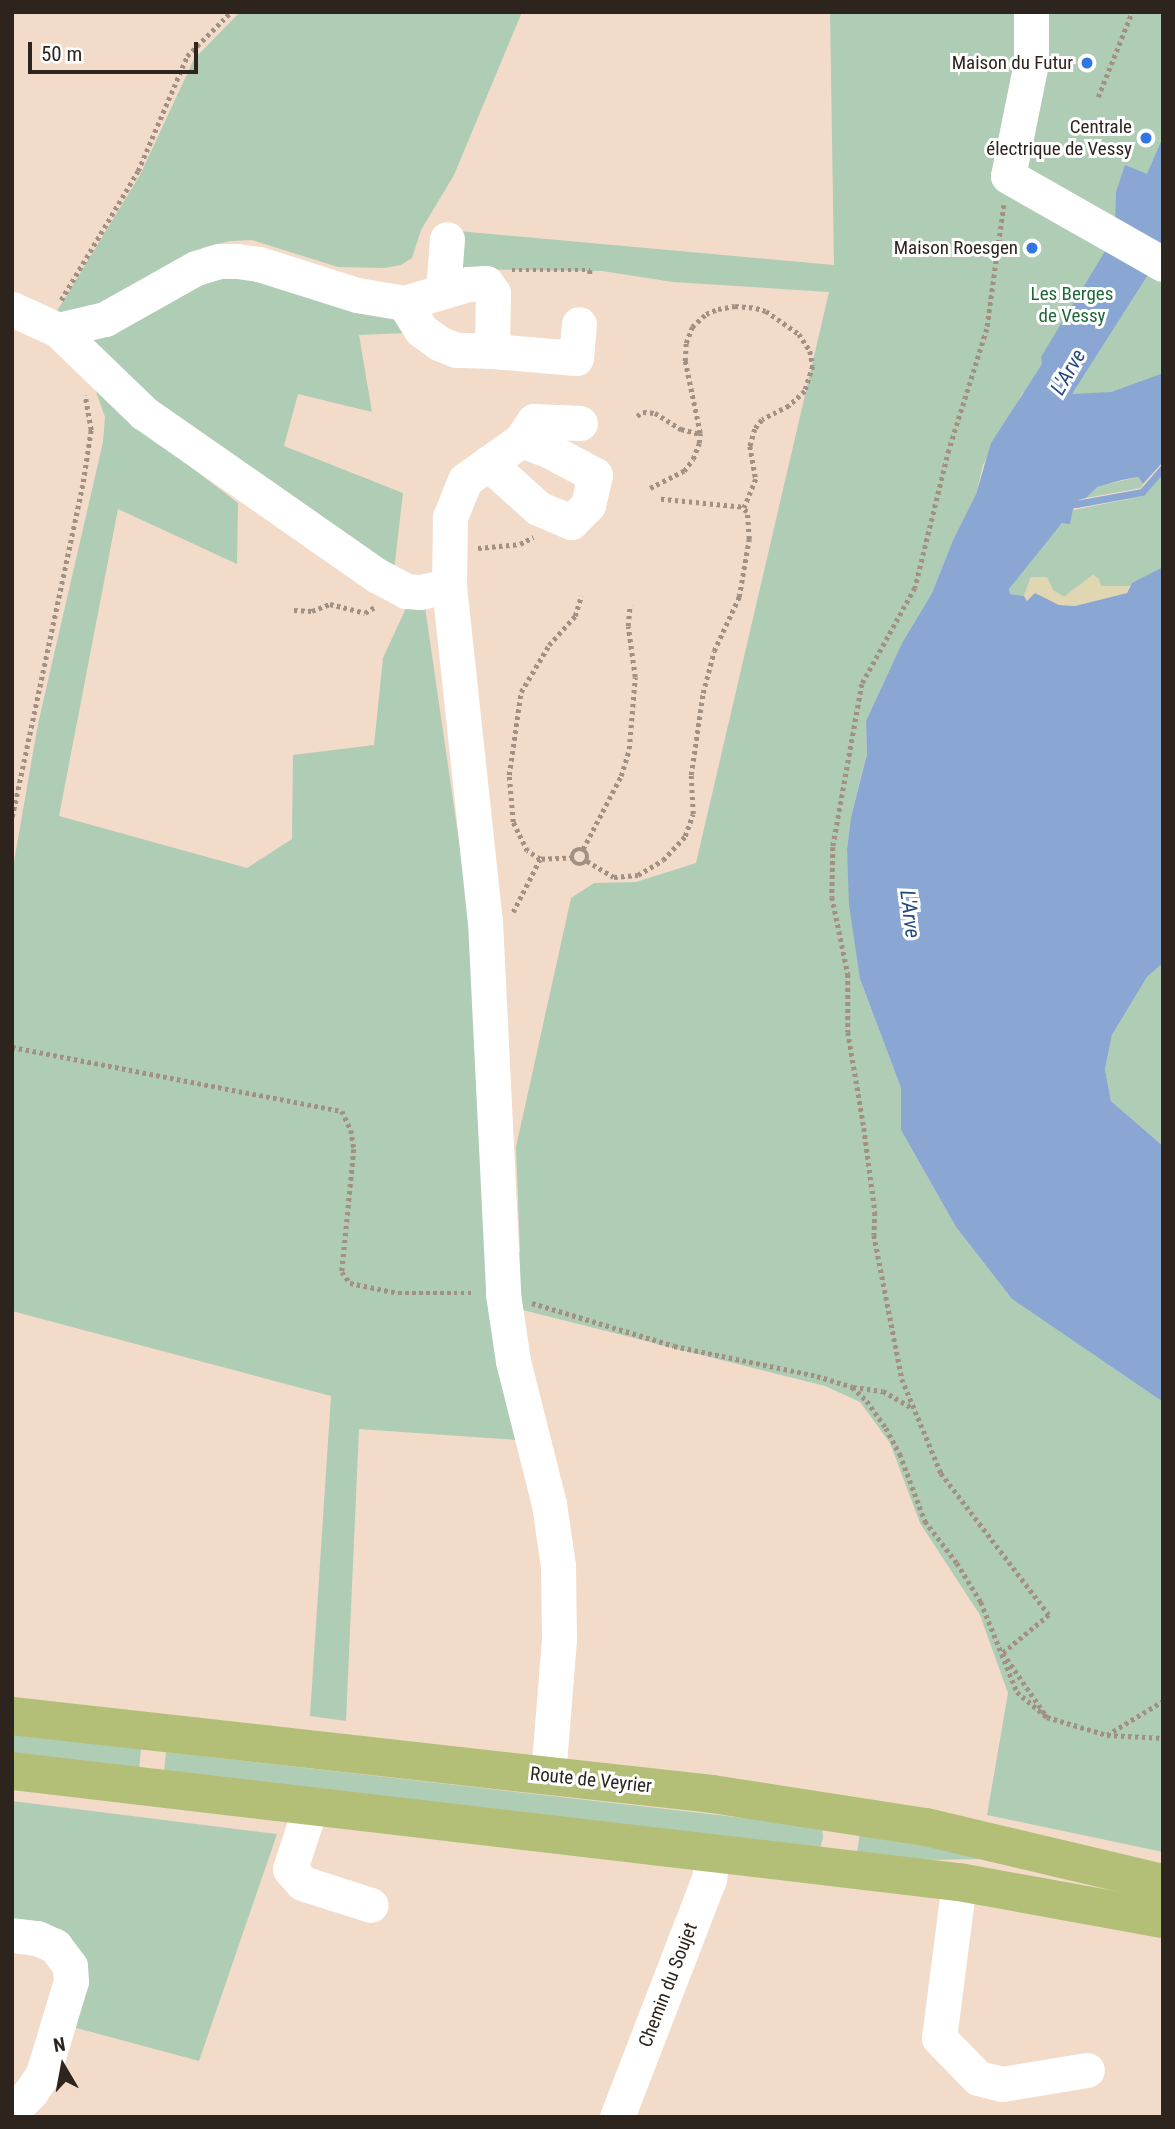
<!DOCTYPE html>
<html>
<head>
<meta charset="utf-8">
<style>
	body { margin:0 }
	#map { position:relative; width:1175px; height:2129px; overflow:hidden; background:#f3dbc9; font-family:"Roboto Condensed",sans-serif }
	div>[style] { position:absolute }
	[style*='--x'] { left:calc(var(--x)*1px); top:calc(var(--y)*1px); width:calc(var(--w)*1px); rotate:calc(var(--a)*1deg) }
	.green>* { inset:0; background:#afccb5 }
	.sand>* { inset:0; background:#e0d7b2 }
	.water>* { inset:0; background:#8aa7d4 }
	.stream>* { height:7px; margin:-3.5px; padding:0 3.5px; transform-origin:3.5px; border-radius:3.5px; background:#8aa7d4 }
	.path>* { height:4.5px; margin-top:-2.25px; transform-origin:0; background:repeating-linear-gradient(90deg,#a29083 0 3.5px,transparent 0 7px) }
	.path>.ring { margin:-2.25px; padding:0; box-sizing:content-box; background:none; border:4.5px solid #a29083; border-radius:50% }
	.minor>* { height:35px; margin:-17.5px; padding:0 17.5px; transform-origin:17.5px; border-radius:17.5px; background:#fff }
	.major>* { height:38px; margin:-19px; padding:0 19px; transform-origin:19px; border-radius:19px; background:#b3bf77 }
	.dots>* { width:19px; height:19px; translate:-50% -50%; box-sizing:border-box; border:4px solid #fff; border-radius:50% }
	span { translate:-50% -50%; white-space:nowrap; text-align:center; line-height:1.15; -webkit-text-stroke:6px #fff; paint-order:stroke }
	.poi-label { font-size:19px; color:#2d241d }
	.right { translate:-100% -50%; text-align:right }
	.park-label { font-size:19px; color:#1e6739 }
	.street-label { font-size:19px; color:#2d241d }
	.water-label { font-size:21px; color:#234880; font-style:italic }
	.frame { position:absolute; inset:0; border:14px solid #2d241d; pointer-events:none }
	.north { position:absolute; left:28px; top:2031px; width:70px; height:70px; -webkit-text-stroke:5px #fff; paint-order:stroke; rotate:350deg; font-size:19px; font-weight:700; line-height:28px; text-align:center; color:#2d241d }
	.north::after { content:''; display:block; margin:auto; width:24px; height:32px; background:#2d241d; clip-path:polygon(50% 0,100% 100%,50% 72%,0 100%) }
	.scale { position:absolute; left:28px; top:42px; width:170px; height:32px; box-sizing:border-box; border:4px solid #2d241d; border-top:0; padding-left:9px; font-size:21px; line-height:24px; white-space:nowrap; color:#2d241d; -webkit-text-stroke:5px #fff; paint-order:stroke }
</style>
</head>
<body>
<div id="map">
	<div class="green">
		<div style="clip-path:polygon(240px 12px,522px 12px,454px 175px,421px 230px,412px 258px,401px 265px,384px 268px,338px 267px,252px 240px,230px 241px,205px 247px,92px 307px,242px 275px,391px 310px,406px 333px,359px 335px,372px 412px,298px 394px,284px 446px,403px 493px,393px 579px,137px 426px,238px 503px,237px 564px,118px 509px,59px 816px,247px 868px,292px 839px,293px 755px,374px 745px,383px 658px,406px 608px,425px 607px,473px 938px,493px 1261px,520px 1252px,516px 1147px,571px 898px,594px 883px,636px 882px,696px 863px,829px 292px,673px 282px,602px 271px,452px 269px,458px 231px,834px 265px,830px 12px,1163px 12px,1163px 373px,1111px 392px,1091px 396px,1023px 392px,983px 465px,976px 494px,953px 540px,932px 593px,902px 643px,866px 721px,867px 753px,851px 817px,847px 849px,860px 979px,901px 1088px,901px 1130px,956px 1227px,1012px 1299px,1163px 1402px,1163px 1852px,987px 1815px,1008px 1693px,980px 1615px,920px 1523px,890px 1443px,860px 1402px,825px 1386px,487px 1301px,517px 1440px,359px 1429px,346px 1721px,310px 1716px,331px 1396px,12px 1311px,12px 873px,38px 724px,103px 442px,105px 417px,89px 372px,54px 316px,140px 175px,194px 59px)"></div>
		<div style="clip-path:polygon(1163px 474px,1163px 567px,1129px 586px,1100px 586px,1093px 575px,1064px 597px,1031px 577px,1024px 596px,1010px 594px,1009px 589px,1023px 568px,1062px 523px,1070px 523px,1073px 510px,1144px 496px)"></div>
		<div style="clip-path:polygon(1138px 477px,1143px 484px,1141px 488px,1086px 498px,1096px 487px)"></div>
		<div style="clip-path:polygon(1163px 963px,1163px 1146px,1111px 1101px,1105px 1069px,1112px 1035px,1147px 977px)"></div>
		<div style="clip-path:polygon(12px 1734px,141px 1749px,139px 1770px,12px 1756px)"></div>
		<div style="clip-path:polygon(166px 1752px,822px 1827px,823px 1838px,820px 1848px,164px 1773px)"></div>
		<div style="clip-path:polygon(12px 1801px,277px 1834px,199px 2061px,73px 2027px,86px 1968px,61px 1929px,12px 1925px)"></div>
		<div style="clip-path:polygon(860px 1832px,986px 1859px,923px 1860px,857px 1853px)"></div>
	</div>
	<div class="sand">
		<div style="clip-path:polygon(1093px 575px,1099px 579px,1101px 586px,1129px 586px,1127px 593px,1075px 606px,1059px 605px,1035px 594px,1028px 601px,1024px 596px,1031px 577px,1047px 577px,1053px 590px,1064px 597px)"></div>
	</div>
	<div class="water">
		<div style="clip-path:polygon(1163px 137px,1163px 251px,1072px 394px,1111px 392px,1163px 373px,1163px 462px,1143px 484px,1138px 477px,1122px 480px,1097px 487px,1086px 498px,1079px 500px,1073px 510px,1070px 524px,1062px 523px,1009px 589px,1010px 594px,1024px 596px,1027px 601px,1035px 593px,1059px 605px,1075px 606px,1127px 593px,1132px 583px,1163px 567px,1163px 963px,1147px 977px,1112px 1035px,1105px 1069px,1111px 1101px,1163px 1146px,1163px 1402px,1012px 1299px,956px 1227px,901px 1130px,901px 1088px,860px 979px,849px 905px,847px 849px,851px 817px,867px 754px,866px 721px,902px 643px,932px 593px,953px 540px,976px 494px,991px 443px,1042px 364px,1041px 357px,1110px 243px,1115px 227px,1116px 192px,1125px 165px,1147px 174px)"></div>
	</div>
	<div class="stream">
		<div style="--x:1076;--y:504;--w:67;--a:-10.3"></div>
		<div style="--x:1142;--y:492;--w:32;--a:-49"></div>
	</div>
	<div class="path">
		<div style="--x:1098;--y:97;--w:92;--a:-68.2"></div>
		<div style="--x:1004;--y:205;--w:125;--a:97.8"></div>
		<div style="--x:987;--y:329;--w:127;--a:107.4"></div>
		<div style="--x:949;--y:450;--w:142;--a:103.8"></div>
		<div style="--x:915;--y:588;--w:110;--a:118.9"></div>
		<div style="--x:862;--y:684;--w:166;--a:100.1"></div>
		<div style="--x:833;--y:847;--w:50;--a:91.1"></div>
		<div style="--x:832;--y:897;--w:79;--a:78.3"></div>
		<div style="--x:848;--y:974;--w:58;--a:90"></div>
		<div style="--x:848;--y:1032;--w:97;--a:80.5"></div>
		<div style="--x:864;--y:1128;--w:85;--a:82.5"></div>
		<div style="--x:875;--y:1212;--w:23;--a:92"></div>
		<div style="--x:874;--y:1235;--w:147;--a:79"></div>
		<div style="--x:902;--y:1379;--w:102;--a:67.5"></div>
		<div style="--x:941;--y:1473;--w:178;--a:52.7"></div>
		<div style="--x:1049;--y:1615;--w:60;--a:140.4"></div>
		<div style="--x:1003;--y:1653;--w:78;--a:55.5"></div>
		<div style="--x:512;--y:270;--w:78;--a:0"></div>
		<div style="--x:590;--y:270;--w:6;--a:90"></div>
		<div style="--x:61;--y:300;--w:150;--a:-59.2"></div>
		<div style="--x:138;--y:171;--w:125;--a:-66.9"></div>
		<div style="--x:187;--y:56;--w:62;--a:-45"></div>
		<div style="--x:637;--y:416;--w:7;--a:-34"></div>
		<div style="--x:643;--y:412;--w:12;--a:5"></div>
		<div style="--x:655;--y:413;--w:31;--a:32"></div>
		<div style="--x:681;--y:429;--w:20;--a:15"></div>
		<div style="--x:650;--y:488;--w:38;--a:-27"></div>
		<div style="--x:684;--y:471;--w:15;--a:-53"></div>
		<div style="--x:693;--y:459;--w:17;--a:-69"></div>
		<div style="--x:699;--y:443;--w:10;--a:-84"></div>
		<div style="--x:700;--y:433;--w:74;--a:-101.8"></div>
		<div style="--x:685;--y:361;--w:18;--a:-87"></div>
		<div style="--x:686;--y:343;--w:17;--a:-69"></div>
		<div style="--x:692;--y:327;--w:19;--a:-43"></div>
		<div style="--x:706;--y:314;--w:13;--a:-23"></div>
		<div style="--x:718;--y:309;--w:17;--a:-10"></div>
		<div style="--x:735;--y:306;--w:21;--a:5"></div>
		<div style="--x:756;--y:308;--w:10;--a:17"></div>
		<div style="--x:766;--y:311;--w:40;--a:34.9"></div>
		<div style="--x:799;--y:334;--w:20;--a:57"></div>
		<div style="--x:810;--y:351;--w:15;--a:79"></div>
		<div style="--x:813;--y:366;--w:26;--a:108"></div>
		<div style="--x:805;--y:391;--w:22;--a:137"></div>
		<div style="--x:789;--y:406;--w:30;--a:153"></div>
		<div style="--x:762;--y:420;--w:11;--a:128"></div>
		<div style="--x:755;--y:429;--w:18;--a:106"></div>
		<div style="--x:750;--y:446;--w:34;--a:80"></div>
		<div style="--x:756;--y:479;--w:31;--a:112"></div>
		<div style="--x:478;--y:548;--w:42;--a:-5.4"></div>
		<div style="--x:520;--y:544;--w:15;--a:-28"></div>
		<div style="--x:294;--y:610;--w:18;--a:3"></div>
		<div style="--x:312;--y:611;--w:19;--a:-21"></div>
		<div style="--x:330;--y:604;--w:36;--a:14"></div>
		<div style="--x:365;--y:613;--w:13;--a:-32"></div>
		<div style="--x:12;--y:817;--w:342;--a:-78"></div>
		<div style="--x:83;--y:482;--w:53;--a:-81.3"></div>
		<div style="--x:91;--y:430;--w:35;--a:-100"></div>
		<div style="--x:583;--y:849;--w:82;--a:-62.5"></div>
		<div style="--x:621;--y:776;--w:28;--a:-73"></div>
		<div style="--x:629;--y:749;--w:72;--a:-85.2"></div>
		<div style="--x:635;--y:677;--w:51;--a:-97.8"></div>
		<div style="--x:628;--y:626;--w:21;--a:-85"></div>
		<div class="ring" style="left:572px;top:849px;width:11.5px;height:11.5px"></div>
		<div style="--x:573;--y:858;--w:33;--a:178"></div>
		<div style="--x:540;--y:859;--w:15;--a:-148"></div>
		<div style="--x:527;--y:851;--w:32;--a:-116"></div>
		<div style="--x:513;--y:822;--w:47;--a:-94.9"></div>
		<div style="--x:509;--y:775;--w:84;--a:-81.8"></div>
		<div style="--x:521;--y:692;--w:55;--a:-59.2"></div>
		<div style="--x:549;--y:645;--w:39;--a:-48"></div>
		<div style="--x:575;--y:616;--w:21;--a:-73"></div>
		<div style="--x:587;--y:861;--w:31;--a:31"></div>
		<div style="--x:614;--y:877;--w:24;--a:-5"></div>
		<div style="--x:638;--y:875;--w:29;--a:-31"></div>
		<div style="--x:663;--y:860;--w:33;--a:-47"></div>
		<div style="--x:685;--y:836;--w:23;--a:-70"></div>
		<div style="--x:693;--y:814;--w:39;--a:-93"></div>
		<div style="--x:691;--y:775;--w:83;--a:-81.7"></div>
		<div style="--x:703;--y:693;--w:43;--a:-75.3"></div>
		<div style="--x:714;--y:651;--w:60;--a:-65.2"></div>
		<div style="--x:739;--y:597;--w:59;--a:-80.2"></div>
		<div style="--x:749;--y:539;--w:27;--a:-94"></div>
		<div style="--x:747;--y:512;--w:8;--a:-140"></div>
		<div style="--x:741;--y:507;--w:83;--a:-174.5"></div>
		<div style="--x:513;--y:912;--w:59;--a:-63"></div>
		<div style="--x:12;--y:1047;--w:336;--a:11"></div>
		<div style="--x:342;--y:1111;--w:21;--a:65"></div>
		<div style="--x:351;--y:1130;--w:19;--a:81"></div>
		<div style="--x:354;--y:1149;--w:124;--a:95.6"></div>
		<div style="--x:342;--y:1272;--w:14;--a:54"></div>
		<div style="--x:350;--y:1283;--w:49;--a:11.8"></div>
		<div style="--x:398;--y:1293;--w:77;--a:0"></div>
		<div style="--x:532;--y:1303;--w:148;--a:16.8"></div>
		<div style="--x:674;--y:1346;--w:146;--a:11.8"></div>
		<div style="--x:817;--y:1376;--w:37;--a:17"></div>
		<div style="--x:852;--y:1387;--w:21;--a:43"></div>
		<div style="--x:867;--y:1401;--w:33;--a:55"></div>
		<div style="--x:886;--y:1428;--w:30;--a:62"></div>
		<div style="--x:900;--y:1454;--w:72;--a:69.5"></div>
		<div style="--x:925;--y:1521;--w:53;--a:52.7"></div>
		<div style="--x:957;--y:1563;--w:46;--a:58.4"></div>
		<div style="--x:981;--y:1602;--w:97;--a:68.2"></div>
		<div style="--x:1017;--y:1692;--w:39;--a:40"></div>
		<div style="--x:1047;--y:1717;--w:63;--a:16.7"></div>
		<div style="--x:1107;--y:1735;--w:56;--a:3.1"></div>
		<div style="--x:853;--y:1387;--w:30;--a:8"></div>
		<div style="--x:883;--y:1391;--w:34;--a:30"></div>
		<div style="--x:1107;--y:1735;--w:66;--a:-31.3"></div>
	</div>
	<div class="minor">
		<div style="--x:1031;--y:12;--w:51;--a:90"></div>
		<div style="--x:1031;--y:63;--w:115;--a:101.5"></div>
		<div style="--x:1008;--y:176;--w:178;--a:29.6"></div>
		<div style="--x:443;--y:291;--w:52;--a:-85.6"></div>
		<div style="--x:12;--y:309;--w:51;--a:24.5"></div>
		<div style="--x:58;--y:330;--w:120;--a:44"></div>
		<div style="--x:144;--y:413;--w:285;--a:34.9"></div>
		<div style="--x:378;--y:576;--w:32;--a:28"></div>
		<div style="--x:406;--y:591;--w:14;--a:4"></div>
		<div style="--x:420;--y:592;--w:30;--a:-12"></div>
		<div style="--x:449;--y:586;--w:69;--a:-89.2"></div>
		<div style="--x:450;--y:517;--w:40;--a:-68"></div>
		<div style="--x:465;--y:480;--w:69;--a:-35.5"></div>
		<div style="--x:521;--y:440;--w:23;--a:-56"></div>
		<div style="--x:534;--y:421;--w:46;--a:2.5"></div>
		<div style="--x:58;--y:330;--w:48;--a:-13.2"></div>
		<div style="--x:105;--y:319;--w:104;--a:-29.3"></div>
		<div style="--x:196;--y:268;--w:24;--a:-17"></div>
		<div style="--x:219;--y:261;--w:18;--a:0"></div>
		<div style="--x:237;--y:261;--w:22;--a:8"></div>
		<div style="--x:259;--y:264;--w:103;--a:17.6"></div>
		<div style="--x:357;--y:295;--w:48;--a:9.7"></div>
		<div style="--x:404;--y:303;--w:67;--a:-16.5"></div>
		<div style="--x:468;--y:284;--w:18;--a:-3"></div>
		<div style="--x:486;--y:283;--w:12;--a:55"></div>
		<div style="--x:493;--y:293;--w:58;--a:91"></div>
		<div style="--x:492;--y:351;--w:36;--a:-178"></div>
		<div style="--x:456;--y:350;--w:18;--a:-158"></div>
		<div style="--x:439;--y:343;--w:22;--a:-144"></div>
		<div style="--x:421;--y:330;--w:32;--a:-122"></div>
		<div style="--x:492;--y:351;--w:84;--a:4.8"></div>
		<div style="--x:576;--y:358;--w:34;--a:-85"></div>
		<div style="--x:488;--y:463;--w:67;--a:42"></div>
		<div style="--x:538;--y:508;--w:36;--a:23"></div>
		<div style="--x:571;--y:522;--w:24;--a:-45"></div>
		<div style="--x:588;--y:505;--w:31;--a:-77"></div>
		<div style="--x:595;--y:475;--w:51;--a:-151.9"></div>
		<div style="--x:550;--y:451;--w:31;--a:-159"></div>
		<div style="--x:449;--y:586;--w:337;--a:83.9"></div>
		<div style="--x:485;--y:921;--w:373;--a:87.2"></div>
		<div style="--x:503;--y:1294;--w:68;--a:81.5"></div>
		<div style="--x:513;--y:1361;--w:147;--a:75.9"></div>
		<div style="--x:549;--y:1504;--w:63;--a:81.7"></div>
		<div style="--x:558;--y:1566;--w:73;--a:89.2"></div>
		<div style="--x:559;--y:1639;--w:136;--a:94.6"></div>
		<div style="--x:307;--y:1805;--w:18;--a:96"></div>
		<div style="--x:305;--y:1823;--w:48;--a:108.1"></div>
		<div style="--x:290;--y:1869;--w:18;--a:49"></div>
		<div style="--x:302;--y:1883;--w:72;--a:17.7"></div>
		<div style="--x:959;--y:1882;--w:157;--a:97.3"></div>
		<div style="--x:939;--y:2038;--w:56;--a:45.7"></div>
		<div style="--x:978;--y:2078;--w:25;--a:14"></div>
		<div style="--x:1002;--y:2084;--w:86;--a:-9.4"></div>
		<div style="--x:12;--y:1935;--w:25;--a:7"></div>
		<div style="--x:37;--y:1938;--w:20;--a:24"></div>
		<div style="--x:55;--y:1946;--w:25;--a:53"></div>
		<div style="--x:70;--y:1966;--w:15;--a:86"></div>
		<div style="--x:71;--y:1981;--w:97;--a:106.8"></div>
		<div style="--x:43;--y:2074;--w:22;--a:124"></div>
		<div style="--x:31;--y:2092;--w:17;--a:135"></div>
		<div style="--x:19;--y:2104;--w:7;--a:172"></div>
		<div style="--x:617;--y:2117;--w:255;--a:-68.9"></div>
		<div style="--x:709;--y:1879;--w:26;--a:-81"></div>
	</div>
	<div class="major">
		<div style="--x:12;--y:1716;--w:704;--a:6.36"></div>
		<div style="--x:712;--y:1794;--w:217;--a:8.8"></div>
		<div style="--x:926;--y:1827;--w:244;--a:13.3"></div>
		<div style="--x:12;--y:1771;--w:953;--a:6.69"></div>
		<div style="--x:959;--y:1882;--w:207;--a:10.3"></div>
	</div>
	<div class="dots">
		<div style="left:1087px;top:63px;background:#3276e4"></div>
		<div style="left:1146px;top:138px;background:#3276e4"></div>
		<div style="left:1032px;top:248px;background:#3276e4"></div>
	</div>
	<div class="poi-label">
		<span class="right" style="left:1073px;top:63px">Maison du Futur</span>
		<span class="right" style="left:1132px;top:138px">Centrale<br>électrique de Vessy</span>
		<span class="right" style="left:1018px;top:248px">Maison Roesgen</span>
	</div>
	<div class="park-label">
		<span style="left:1072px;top:305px">Les Berges<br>de Vessy</span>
	</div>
	<div class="street-label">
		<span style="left:591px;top:1780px;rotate:6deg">Route de Veyrier</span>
		<span style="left:668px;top:1985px;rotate:-69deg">Chemin du Soujet</span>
	</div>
	<div class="water-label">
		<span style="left:1068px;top:372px;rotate:-60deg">L'Arve</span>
		<span style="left:910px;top:914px;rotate:83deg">L'Arve</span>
	</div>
	<div class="frame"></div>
	<div class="north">N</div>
	<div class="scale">50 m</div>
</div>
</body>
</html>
